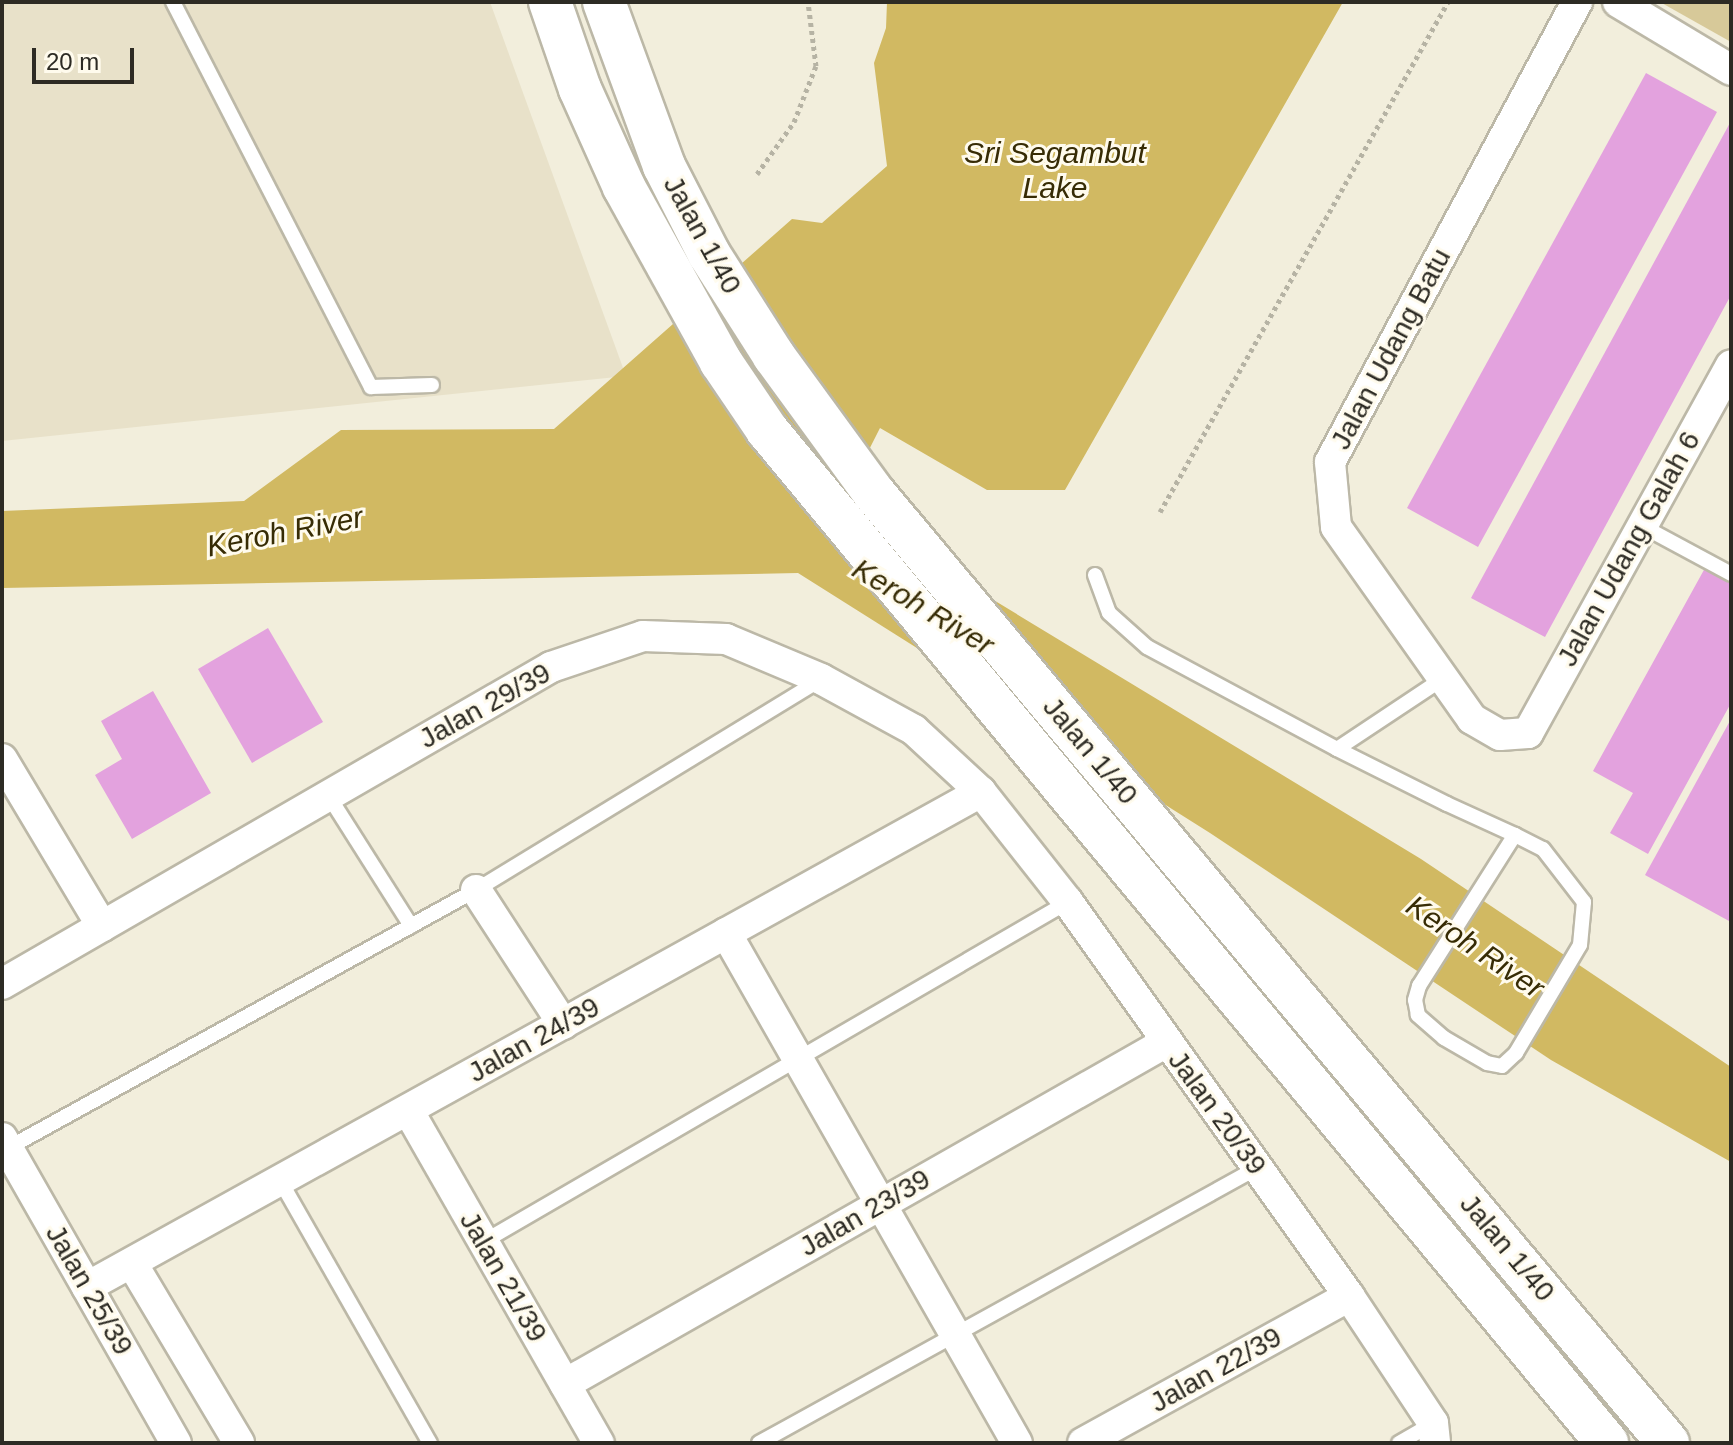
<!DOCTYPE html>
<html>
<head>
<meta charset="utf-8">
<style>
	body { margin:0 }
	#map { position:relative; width:1733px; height:1445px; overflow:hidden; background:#f2eedc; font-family:Arial,sans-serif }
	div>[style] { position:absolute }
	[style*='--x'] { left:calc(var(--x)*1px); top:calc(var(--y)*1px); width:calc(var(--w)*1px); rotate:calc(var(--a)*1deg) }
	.built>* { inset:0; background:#e8e1c9 }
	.green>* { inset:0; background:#d7c999 }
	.water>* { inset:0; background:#d1b962 }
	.building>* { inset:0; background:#e3a2de }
	.path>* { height:5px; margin-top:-2.5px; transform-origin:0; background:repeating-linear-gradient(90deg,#b6b3a4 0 4px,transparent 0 8px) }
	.roads { filter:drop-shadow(2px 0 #bcb8a7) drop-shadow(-2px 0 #bcb8a7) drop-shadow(0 2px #bcb8a7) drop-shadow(0 -2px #bcb8a7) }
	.service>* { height:14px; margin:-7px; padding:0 7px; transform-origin:7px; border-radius:7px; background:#fff }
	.minor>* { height:30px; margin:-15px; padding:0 15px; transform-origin:15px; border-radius:15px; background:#fff }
	.secondary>* { height:42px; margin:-21px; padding:0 21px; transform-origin:21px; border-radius:21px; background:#fff }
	span { translate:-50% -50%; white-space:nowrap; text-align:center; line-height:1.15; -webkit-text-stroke:6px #fffbed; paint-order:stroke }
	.street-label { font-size:28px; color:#2d2b24 }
	.water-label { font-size:30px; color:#372c05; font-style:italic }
	.frame { position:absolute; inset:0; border:4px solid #2d2b24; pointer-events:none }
	.scale { position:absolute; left:32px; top:48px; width:102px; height:36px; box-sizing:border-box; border:4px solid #2d2b24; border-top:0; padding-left:10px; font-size:24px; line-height:28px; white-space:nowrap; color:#2d2b24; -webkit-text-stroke:6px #fffbed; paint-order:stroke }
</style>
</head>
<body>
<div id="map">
	<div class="built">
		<div style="clip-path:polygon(2px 2px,490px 2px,626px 376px,2px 441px)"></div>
	</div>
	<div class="green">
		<div style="clip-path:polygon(1660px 2px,1731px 2px,1731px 42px)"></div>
	</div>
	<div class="water">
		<div style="clip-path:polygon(887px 2px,1343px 2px,1065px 490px,987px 490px,880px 428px,840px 507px,1421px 859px,1731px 1067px,1731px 1162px,1551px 1060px,1210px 833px,798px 573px,2px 588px,2px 511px,244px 501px,341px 430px,554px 429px,792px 219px,822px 223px,887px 166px,874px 63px,886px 28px)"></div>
	</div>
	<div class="building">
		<div style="clip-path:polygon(1646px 73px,1717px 112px,1478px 547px,1407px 508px)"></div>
		<div style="clip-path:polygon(1731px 121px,1731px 295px,1545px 637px,1471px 598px)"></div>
		<div style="clip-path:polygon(1705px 568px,1731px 582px,1731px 703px,1648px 854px,1610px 833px,1633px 793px,1593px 771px)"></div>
		<div style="clip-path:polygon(268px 628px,323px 722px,252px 763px,198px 669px)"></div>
		<div style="clip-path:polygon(153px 691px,211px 793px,132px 839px,95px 775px,122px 759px,101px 721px)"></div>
		<div style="clip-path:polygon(1731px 719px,1731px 917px,1729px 921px,1645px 875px)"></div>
	</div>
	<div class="path">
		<div style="--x:757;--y:174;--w:64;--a:-54.6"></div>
		<div style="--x:794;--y:122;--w:60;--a:-68.6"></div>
		<div style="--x:816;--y:66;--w:64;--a:-97.1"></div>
		<div style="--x:1160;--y:512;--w:586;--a:-60.55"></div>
	</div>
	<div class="roads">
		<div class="service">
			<div style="--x:173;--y:2;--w:433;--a:62.8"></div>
			<div style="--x:371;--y:387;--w:61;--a:-1.9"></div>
			<div style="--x:1642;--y:526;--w:101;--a:28.3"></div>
			<div style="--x:1095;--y:575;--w:40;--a:69.8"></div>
			<div style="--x:1109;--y:613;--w:51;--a:41.8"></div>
			<div style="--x:1147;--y:647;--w:216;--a:28.2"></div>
			<div style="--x:1337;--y:749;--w:128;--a:-33.6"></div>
			<div style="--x:1337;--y:749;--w:123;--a:26.6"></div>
			<div style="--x:1447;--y:804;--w:75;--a:24.5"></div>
			<div style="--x:1515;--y:835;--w:31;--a:27"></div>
			<div style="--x:1543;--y:849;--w:67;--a:52.3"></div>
			<div style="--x:1584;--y:902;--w:43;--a:95.3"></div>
			<div style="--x:1580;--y:945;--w:126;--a:120.7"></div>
			<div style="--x:1516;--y:1053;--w:19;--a:137"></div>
			<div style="--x:1502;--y:1066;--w:15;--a:-169"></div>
			<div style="--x:1487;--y:1063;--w:50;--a:-149.8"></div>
			<div style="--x:1444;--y:1038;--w:35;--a:-139"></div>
			<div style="--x:1418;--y:1015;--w:15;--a:-101"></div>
			<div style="--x:1415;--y:1000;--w:15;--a:-74"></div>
			<div style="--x:1419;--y:986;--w:179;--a:-57.6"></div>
			<div style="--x:328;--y:795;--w:155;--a:57.6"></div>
			<div style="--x:8;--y:1148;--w:534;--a:-28.87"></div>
			<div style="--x:476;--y:890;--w:404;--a:-31.4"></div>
			<div style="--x:281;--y:1182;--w:301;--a:60.3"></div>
			<div style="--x:483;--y:1242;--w:677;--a:-30.17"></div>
			<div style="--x:759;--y:1443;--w:569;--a:-28.91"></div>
			<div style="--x:1399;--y:1443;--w:39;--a:-30"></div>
		</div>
		<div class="minor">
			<div style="--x:1577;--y:2;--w:522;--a:118.23"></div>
			<div style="--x:1330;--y:462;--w:65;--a:84.7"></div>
			<div style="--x:1336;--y:527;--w:235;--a:54.7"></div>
			<div style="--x:1472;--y:719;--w:32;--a:30"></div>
			<div style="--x:1500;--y:735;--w:28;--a:-4"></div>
			<div style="--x:1528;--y:733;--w:420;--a:-61.1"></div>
			<div style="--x:1618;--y:2;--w:132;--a:31"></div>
			<div style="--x:2;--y:759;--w:195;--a:59.1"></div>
			<div style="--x:476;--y:890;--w:160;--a:57"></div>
			<div style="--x:726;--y:933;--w:587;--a:60.29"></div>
			<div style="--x:2;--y:984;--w:634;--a:-30"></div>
			<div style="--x:551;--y:667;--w:97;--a:-18.6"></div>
			<div style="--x:643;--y:636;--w:83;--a:2.1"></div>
			<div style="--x:726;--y:639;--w:103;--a:22.8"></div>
			<div style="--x:821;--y:679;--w:106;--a:28.7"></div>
			<div style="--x:914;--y:730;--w:91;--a:42.8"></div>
			<div style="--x:981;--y:792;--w:140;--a:51.7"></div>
			<div style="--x:1068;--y:902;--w:484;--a:54.5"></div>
			<div style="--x:1349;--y:1296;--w:152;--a:56.5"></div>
			<div style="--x:1433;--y:1423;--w:20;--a:84"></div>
			<div style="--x:408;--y:1110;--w:384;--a:60.2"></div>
			<div style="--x:2;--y:1138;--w:351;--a:60.3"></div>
			<div style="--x:133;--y:1265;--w:207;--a:59.2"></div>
			<div style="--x:87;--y:1287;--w:1022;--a:-28.97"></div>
			<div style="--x:565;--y:1384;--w:690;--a:-29.61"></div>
			<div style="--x:1083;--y:1443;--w:304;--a:-28.9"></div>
		</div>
		<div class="secondary">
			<div style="--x:550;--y:2;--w:92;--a:71"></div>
			<div style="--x:580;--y:89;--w:107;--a:65.8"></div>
			<div style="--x:624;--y:187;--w:200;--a:61"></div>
			<div style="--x:721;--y:362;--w:82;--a:55.9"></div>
			<div style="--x:767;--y:430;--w:1316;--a:50.33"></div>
			<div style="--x:604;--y:2;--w:175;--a:69.9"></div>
			<div style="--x:664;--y:166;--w:99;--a:62.9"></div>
			<div style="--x:709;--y:254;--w:121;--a:57.5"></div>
			<div style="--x:774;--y:356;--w:170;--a:53.9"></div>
			<div style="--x:874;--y:493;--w:1238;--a:50.11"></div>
		</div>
	</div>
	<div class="street-label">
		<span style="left:702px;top:235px;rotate:61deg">Jalan 1/40</span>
		<span style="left:1391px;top:349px;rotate:-62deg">Jalan Udang Batu</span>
		<span style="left:1629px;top:549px;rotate:-61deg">Jalan Udang Galah 6</span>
		<span style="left:485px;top:706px;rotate:-29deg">Jalan 29/39</span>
		<span style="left:1090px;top:751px;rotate:50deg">Jalan 1/40</span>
		<span style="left:534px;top:1040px;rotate:-29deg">Jalan 24/39</span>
		<span style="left:1217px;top:1113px;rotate:54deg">Jalan 20/39</span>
		<span style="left:865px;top:1213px;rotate:-30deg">Jalan 23/39</span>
		<span style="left:1507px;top:1248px;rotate:50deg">Jalan 1/40</span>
		<span style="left:503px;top:1277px;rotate:60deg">Jalan 21/39</span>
		<span style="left:89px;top:1290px;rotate:60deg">Jalan 25/39</span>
		<span style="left:1216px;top:1370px;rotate:-29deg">Jalan 22/39</span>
	</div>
	<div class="water-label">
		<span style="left:1055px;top:170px">Sri Segambut<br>Lake</span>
		<span style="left:285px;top:532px;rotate:-11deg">Keroh River</span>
		<span style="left:923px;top:607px;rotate:31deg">Keroh River</span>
		<span style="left:1475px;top:947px;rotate:34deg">Keroh River</span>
	</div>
	<div class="frame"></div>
	<div class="scale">20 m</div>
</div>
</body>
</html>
